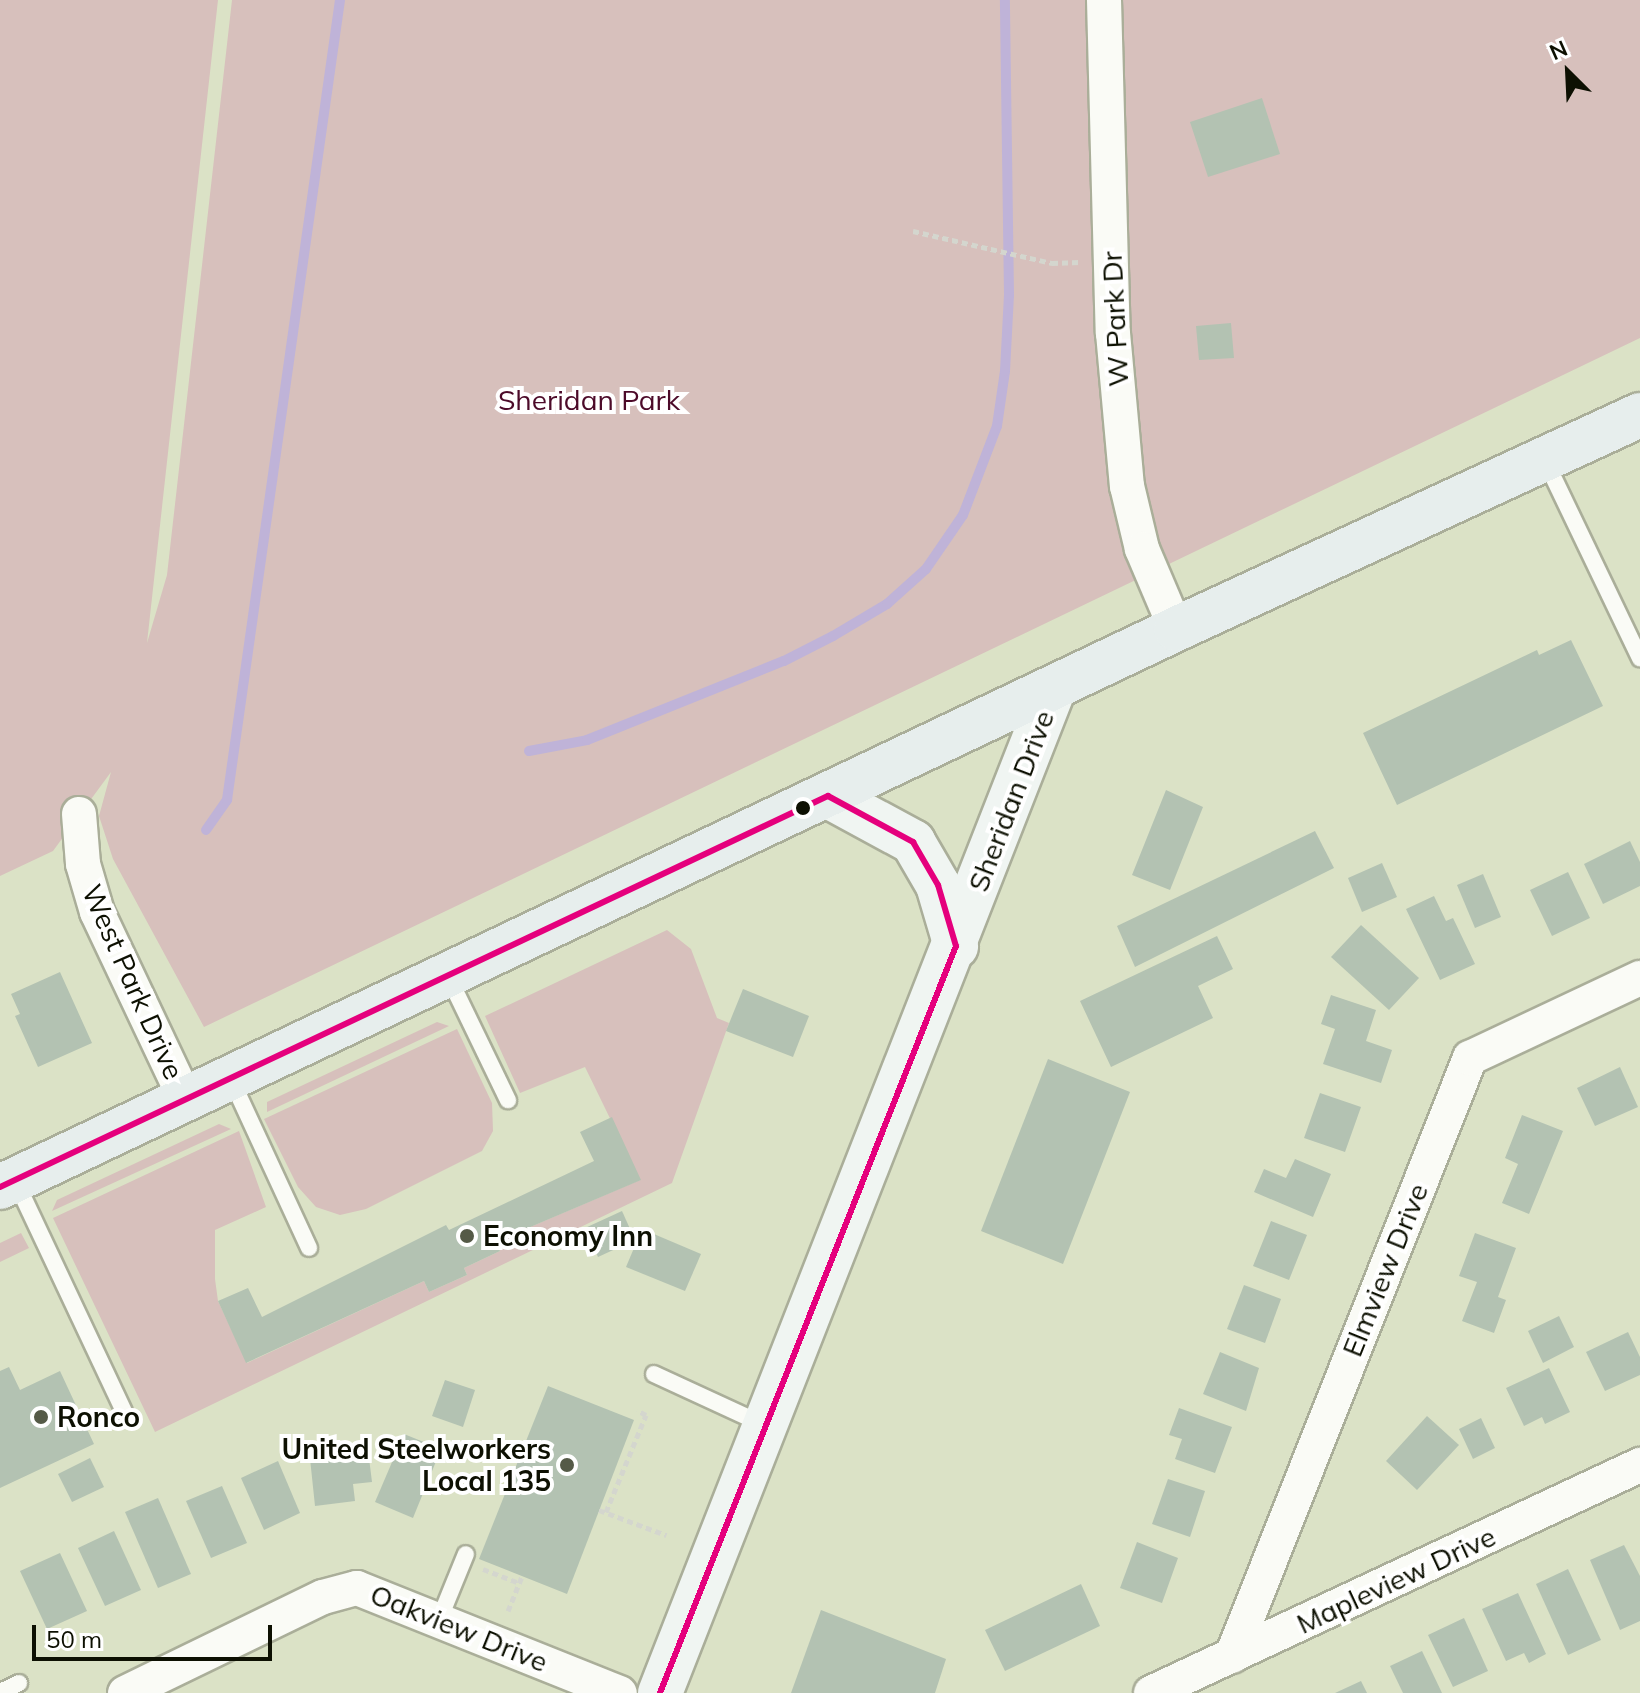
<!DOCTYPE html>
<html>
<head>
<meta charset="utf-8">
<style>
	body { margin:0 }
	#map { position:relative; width:1640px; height:1693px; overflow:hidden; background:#dbe2c6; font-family:Mulish,sans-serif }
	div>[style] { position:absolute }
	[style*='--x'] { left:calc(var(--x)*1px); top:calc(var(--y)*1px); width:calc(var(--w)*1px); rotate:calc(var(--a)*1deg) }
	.green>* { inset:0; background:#d7c0bc }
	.stream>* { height:10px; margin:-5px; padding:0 5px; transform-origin:5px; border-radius:5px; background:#bfb3d8 }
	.building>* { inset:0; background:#b3c2b2 }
	.path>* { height:5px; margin-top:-2.5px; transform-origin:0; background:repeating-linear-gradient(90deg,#d4d6ce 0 6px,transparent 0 10px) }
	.roads { filter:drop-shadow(2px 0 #aaae99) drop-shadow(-2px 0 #aaae99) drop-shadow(0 2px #aaae99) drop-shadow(0 -2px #aaae99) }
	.lane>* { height:16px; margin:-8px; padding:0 8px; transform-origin:8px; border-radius:8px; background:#fafbf6 }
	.street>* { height:34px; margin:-17px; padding:0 17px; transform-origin:17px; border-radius:17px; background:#fafbf6 }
	.secondary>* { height:44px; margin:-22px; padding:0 22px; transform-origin:22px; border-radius:22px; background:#f0f5f2 }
	.primary>* { height:44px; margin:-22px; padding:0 22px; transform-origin:22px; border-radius:22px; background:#e7eeed }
	.bus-1>* { height:6px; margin:-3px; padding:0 3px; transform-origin:3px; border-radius:3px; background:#e5007d }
	.dots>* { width:22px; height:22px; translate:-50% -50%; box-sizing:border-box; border:4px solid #fff; border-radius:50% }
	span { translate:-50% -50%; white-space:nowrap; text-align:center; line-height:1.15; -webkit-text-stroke:8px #fff; paint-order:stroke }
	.street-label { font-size:28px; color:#0d1002 }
	.park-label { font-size:28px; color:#4c0a29 }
	.poi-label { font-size:28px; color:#0d1002; font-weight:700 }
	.left { translate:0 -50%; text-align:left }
	.right { translate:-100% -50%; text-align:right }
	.north { position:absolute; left:1528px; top:32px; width:80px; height:80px; -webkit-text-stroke:6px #fff; paint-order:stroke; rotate:336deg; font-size:22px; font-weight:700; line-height:32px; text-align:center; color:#0d1002 }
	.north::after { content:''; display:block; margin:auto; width:28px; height:36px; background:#0d1002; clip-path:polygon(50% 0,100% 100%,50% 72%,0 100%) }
	.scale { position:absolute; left:32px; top:1625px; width:240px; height:36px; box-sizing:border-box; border:4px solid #0d1002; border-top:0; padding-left:10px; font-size:24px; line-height:28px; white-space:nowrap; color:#0d1002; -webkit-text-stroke:6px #fff; paint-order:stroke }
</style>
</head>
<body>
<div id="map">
	<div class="green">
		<div style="clip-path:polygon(0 0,218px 0,147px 643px,167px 575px,232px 0,1640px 0,1640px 338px,204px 1027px,113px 859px,99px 816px,111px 772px,53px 851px,0 876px)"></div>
		<div style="clip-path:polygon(667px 930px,691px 949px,717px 1018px,729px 1023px,672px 1183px,155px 1432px,53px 1218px,239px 1131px,266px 1207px,215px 1230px,215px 1279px,218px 1301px,247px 1363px,424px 1281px,429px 1292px,467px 1275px,464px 1268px,500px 1251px,495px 1242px,640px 1180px,585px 1067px,520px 1093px,485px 1016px)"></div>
		<div style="clip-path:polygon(437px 1022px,449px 1026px,267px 1112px,267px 1102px)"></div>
		<div style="clip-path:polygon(457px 1029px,492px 1103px,493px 1131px,482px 1151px,366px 1209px,340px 1215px,316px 1207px,298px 1187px,264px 1119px)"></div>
		<div style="clip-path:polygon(219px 1124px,231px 1129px,52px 1211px,57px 1200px)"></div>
		<div style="clip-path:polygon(21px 1233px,29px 1248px,0 1262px,0 1243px)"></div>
	</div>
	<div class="stream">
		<div style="--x:529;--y:751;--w:59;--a:-10.7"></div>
		<div style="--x:587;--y:740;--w:212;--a:-21.9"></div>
		<div style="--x:784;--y:661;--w:55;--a:-27"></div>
		<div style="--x:833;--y:636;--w:63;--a:-30.7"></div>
		<div style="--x:887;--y:604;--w:52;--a:-41.9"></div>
		<div style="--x:926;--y:569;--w:65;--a:-55.6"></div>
		<div style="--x:963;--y:515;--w:95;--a:-69.1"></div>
		<div style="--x:997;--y:426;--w:56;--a:-81.7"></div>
		<div style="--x:1005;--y:371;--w:76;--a:-87"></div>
		<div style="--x:1009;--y:295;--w:295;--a:-90.8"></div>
		<div style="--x:206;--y:830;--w:37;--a:-55"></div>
		<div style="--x:227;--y:800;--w:808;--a:-81.96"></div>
	</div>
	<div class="building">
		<div style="clip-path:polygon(1262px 98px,1280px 154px,1208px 177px,1190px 122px)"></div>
		<div style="clip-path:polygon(1231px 323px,1234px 358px,1199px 360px,1196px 326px)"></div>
		<div style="clip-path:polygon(1571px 640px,1603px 706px,1397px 805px,1363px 733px,1537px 650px,1539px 655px)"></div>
		<div style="clip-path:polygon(1166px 790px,1203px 807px,1170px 890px,1132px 875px)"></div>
		<div style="clip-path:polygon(1315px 831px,1334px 868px,1135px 967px,1117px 926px)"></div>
		<div style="clip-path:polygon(1630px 841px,1640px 862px,1640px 886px,1603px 904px,1584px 864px)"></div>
		<div style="clip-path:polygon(1382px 863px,1397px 897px,1362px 912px,1348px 878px)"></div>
		<div style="clip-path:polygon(1568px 872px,1590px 918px,1552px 936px,1530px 890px)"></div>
		<div style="clip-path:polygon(1483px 874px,1501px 917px,1475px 928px,1457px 885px)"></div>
		<div style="clip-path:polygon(1434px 896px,1446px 921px,1453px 918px,1475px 964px,1440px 980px,1406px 909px)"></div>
		<div style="clip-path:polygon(1361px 925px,1419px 978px,1389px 1010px,1331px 957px)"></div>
		<div style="clip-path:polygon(1217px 936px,1233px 969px,1198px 986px,1213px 1018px,1111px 1067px,1080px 1001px)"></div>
		<div style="clip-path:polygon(60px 972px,92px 1043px,38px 1067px,15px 1016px,20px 1014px,11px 994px)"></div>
		<div style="clip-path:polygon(743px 989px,809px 1016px,793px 1057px,726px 1031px)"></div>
		<div style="clip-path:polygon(1331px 995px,1376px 1010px,1366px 1041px,1392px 1050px,1381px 1083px,1323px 1064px,1335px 1029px,1321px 1024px)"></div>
		<div style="clip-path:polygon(1048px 1059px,1130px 1092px,1063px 1264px,981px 1231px)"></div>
		<div style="clip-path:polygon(1620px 1067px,1638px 1107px,1595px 1126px,1577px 1088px)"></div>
		<div style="clip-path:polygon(1320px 1093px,1361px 1107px,1345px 1152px,1304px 1138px)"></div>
		<div style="clip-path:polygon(1522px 1115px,1563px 1131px,1529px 1214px,1502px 1203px,1518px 1164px,1505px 1158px)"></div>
		<div style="clip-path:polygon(612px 1117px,641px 1180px,495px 1242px,500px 1251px,464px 1268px,467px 1275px,429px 1292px,424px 1281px,246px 1363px,218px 1301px,248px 1288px,262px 1317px,446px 1225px,449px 1230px,594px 1161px,580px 1132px)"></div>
		<div style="clip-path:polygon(1295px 1159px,1331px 1174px,1313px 1217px,1254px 1192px,1264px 1169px,1286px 1178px)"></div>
		<div style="clip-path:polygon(622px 1211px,635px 1240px,598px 1257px,585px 1228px)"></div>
		<div style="clip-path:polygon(1271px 1221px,1307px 1235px,1289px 1280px,1253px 1266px)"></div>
		<div style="clip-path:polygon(642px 1229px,701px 1254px,685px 1291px,626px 1267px)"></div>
		<div style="clip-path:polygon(1475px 1233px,1516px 1248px,1498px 1297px,1506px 1300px,1494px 1333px,1462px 1321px,1477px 1282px,1459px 1276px)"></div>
		<div style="clip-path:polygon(1244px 1285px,1281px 1299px,1265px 1343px,1227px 1329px)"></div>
		<div style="clip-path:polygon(1559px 1316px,1574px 1347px,1543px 1363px,1528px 1331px)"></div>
		<div style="clip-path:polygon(1628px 1332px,1640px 1357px,1640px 1375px,1605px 1391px,1586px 1352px)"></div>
		<div style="clip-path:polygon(1220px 1352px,1259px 1368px,1246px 1411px,1203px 1394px)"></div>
		<div style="clip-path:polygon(9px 1367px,20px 1390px,60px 1371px,94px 1444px,0 1488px,0 1371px)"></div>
		<div style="clip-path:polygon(1549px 1368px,1570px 1412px,1545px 1424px,1542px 1417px,1524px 1426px,1506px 1388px)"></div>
		<div style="clip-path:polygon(445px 1380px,475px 1390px,463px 1427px,432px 1416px)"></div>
		<div style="clip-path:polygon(548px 1386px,634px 1420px,567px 1594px,479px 1559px)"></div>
		<div style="clip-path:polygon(1179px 1408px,1232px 1427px,1215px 1473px,1175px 1459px,1182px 1439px,1169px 1435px)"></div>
		<div style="clip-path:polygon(1427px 1416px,1459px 1445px,1417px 1490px,1386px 1461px)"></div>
		<div style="clip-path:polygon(1481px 1418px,1495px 1448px,1473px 1459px,1459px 1429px)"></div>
		<div style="clip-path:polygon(404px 1434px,441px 1449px,413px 1518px,375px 1502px)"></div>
		<div style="clip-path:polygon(367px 1442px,372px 1482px,353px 1484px,355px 1501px,315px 1506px,309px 1449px)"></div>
		<div style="clip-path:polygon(90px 1458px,104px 1487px,72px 1502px,58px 1474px)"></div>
		<div style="clip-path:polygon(278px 1461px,300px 1513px,264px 1530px,241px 1478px)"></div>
		<div style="clip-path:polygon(1168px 1479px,1205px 1491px,1190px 1537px,1152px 1524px)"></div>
		<div style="clip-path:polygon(222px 1486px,247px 1543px,211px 1558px,186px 1501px)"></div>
		<div style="clip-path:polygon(158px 1498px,191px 1574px,158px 1588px,125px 1512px)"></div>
		<div style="clip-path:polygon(114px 1531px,141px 1590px,105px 1606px,78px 1548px)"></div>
		<div style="clip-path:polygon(1137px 1542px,1178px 1558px,1162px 1603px,1120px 1588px)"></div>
		<div style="clip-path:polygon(1624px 1545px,1640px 1576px,1640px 1621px,1620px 1630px,1590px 1560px)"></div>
		<div style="clip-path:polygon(60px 1553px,87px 1611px,47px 1629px,20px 1571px)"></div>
		<div style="clip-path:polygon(1568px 1569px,1601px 1640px,1568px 1655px,1536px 1584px)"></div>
		<div style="clip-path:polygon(1081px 1584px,1100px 1626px,1005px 1671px,985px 1630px)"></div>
		<div style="clip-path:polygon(1518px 1593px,1546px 1654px,1529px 1663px,1524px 1653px,1506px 1661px,1482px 1609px)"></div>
		<div style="clip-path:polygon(821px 1610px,946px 1659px,935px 1693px,791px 1693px)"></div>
		<div style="clip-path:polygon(1464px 1618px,1488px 1671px,1453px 1687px,1428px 1635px)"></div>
		<div style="clip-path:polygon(1422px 1651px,1442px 1693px,1403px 1693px,1390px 1666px)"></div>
		<div style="clip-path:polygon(1361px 1681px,1367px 1693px,1335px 1693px)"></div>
	</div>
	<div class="path">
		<div style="--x:913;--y:231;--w:143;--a:13"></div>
		<div style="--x:1052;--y:263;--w:28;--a:-2"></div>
		<div style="--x:599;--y:1510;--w:72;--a:20.5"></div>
		<div style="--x:606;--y:1512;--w:105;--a:-67.6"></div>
		<div style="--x:646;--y:1415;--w:10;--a:-151"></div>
		<div style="--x:483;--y:1569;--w:39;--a:21"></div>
		<div style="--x:508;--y:1611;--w:38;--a:-68"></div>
	</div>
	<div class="roads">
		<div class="lane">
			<div style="--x:1545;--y:460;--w:220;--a:64.4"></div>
			<div style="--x:448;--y:976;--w:138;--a:64.2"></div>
			<div style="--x:231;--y:1079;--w:186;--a:65.2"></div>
			<div style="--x:16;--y:1182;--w:253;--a:64.8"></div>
			<div style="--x:654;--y:1374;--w:119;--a:24.8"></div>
			<div style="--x:439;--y:1620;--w:71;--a:-67.8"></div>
			<div style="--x:0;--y:1692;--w:21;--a:-25"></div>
		</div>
		<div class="street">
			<div style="--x:1104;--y:0;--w:333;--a:88.5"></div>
			<div style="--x:1113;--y:333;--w:154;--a:84.8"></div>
			<div style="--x:1127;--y:486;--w:65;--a:76.6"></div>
			<div style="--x:1142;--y:549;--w:87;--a:67"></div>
			<div style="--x:79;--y:814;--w:50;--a:85.4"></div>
			<div style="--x:83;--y:864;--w:50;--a:73.7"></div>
			<div style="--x:97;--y:912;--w:208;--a:64.7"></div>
			<div style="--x:1232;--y:1656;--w:644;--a:-68.3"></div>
			<div style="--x:1470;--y:1058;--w:188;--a:-25.2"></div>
			<div style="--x:125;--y:1693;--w:220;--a:-25.9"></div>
			<div style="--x:323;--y:1597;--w:35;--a:-15"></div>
			<div style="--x:357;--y:1588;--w:283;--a:21.8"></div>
			<div style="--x:1151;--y:1693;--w:540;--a:-25"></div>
		</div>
		<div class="secondary">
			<div style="--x:828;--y:796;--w:97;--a:28.4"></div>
			<div style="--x:913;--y:842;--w:50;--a:59.8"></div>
			<div style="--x:938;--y:885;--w:64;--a:73.6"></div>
			<div style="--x:660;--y:1693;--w:1079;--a:-68.59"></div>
		</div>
		<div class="primary">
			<div style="--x:0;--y:1187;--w:1302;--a:-25.38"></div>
			<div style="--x:1176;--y:629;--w:511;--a:-24.76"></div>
		</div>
	</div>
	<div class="bus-1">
		<div style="--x:0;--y:1187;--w:916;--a:-25.28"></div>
		<div style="--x:828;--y:796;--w:97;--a:28.4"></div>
		<div style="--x:913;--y:842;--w:50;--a:59.8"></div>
		<div style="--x:938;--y:885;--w:64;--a:73.6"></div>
		<div style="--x:956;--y:946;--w:804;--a:111.62"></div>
	</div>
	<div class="dots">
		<div style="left:803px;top:808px;background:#0d1002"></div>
		<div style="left:467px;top:1236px;background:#555a47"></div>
		<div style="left:41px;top:1417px;background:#555a47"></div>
		<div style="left:567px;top:1465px;background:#555a47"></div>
	</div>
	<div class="street-label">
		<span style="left:1115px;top:319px;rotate:-93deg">W Park Dr</span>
		<span style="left:1011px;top:801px;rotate:-69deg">Sheridan Drive</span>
		<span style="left:133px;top:982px;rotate:66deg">West Park Drive</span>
		<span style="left:1385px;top:1270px;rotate:-68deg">Elmview Drive</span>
		<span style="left:1396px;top:1580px;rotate:-25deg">Mapleview Drive</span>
		<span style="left:459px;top:1628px;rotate:22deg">Oakview Drive</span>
	</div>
	<div class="park-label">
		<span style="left:589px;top:400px">Sheridan Park</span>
	</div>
	<div class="poi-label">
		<span class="left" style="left:483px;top:1236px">Economy Inn</span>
		<span class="left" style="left:57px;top:1417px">Ronco</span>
		<span class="right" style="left:551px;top:1465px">United Steelworkers<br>Local 135</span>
	</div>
	<div class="north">N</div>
	<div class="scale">50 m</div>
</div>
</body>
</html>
